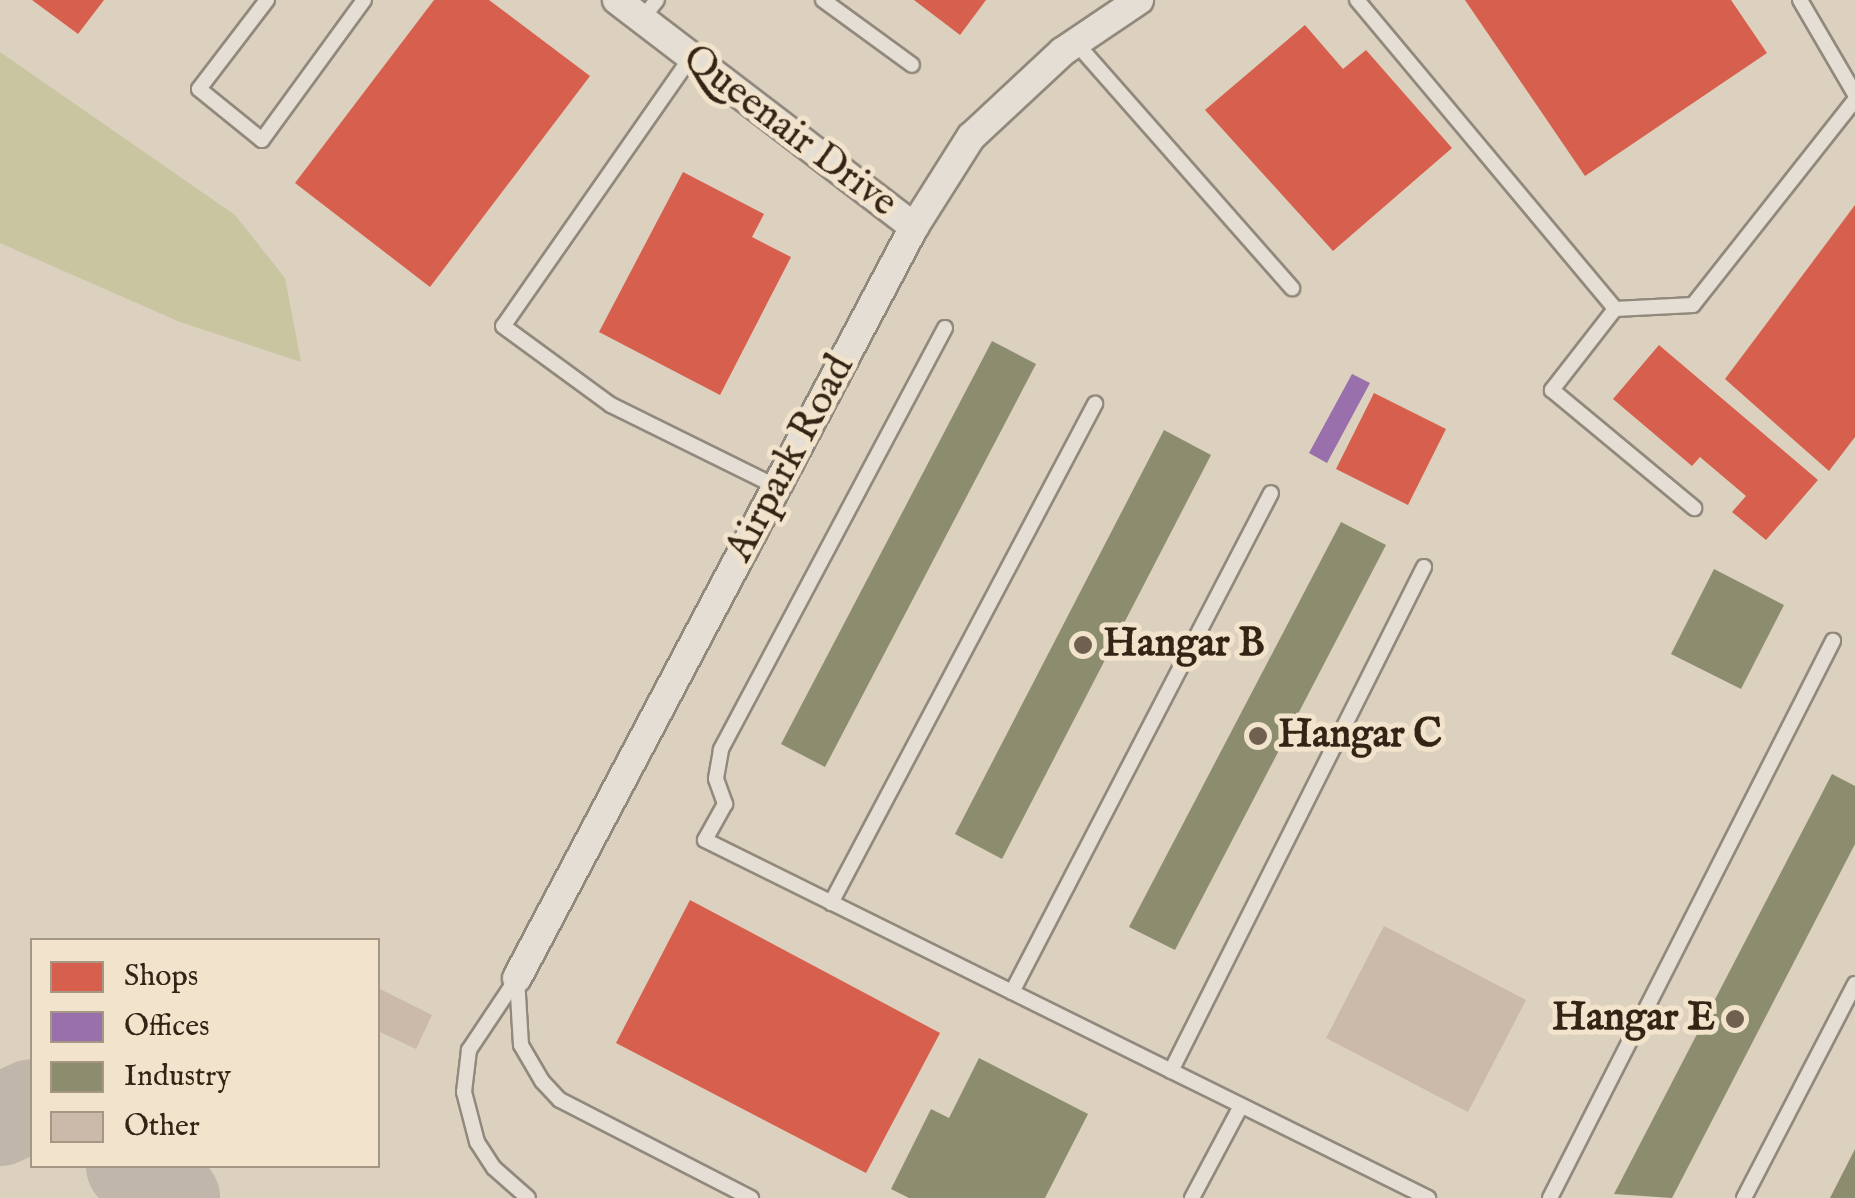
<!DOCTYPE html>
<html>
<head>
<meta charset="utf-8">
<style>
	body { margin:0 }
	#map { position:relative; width:1855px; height:1198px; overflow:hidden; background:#dcd0be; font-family:"IM FELL English",serif }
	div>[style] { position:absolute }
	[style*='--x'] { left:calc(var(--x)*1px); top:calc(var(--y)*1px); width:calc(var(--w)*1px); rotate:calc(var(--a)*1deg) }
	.green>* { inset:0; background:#c9c5a1 }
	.shops>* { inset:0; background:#d6604d }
	.offices>* { inset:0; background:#9970ab }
	.industry>* { inset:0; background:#8c8c6e }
	.taxiway>* { height:92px; margin:-46px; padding:0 46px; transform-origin:46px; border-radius:46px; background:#c0b7aa }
	.building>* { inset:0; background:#cbb9a9 }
	.roads { filter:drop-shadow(2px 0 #92897d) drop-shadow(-2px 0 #92897d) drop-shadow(0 2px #92897d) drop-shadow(0 -2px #92897d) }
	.service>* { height:14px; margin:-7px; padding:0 7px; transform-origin:7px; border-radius:7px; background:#e4ded4 }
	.minor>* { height:28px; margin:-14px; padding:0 14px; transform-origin:14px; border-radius:14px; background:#e4ded4 }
	.dots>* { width:28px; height:28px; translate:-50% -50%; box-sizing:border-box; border:5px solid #f1e3cc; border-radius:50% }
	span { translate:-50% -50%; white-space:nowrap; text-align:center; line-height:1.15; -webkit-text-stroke:10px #f1e3cc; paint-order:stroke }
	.street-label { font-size:40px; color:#342415 }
	.poi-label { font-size:40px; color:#342415; font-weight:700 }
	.left { translate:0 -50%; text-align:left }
	.right { translate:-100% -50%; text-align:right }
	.legend { position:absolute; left:30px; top:938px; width:350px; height:230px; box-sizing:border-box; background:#f1e3cc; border:2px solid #a59783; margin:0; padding:12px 18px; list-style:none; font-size:30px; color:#342415 }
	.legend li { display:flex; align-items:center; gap:20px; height:50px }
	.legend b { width:50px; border:2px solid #a59783 }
</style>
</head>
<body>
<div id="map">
	<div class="green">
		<div style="clip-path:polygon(0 52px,235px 215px,285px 278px,301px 362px,180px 322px,0 243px)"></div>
	</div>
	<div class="shops">
		<div style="clip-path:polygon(32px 0,104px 0,78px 34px)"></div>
		<div style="clip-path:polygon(434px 0,489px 0,590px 76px,430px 287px,295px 183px)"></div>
		<div style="clip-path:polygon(914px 0,986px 0,960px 35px)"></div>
		<div style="clip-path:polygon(1465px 0,1731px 0,1767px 53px,1585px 176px)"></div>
		<div style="clip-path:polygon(1305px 25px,1343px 69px,1366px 50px,1452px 148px,1333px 251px,1205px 110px)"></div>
		<div style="clip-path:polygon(683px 172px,764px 214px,752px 237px,791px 257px,720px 395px,599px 332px)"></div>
		<div style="clip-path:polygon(1855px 205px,1855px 437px,1829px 471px,1725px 379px)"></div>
		<div style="clip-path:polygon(1659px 345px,1818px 480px,1766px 540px,1732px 512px,1746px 496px,1700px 457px,1692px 466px,1613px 399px)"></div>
		<div style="clip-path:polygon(1374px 393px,1446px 429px,1408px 505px,1336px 469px)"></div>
		<div style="clip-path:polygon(690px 900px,940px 1033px,866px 1173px,616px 1043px)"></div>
	</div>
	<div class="offices">
		<div style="clip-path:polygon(1352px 374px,1370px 383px,1327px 463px,1309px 453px)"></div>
	</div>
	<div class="industry">
		<div style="clip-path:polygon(992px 341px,1036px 364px,825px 767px,781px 744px)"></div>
		<div style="clip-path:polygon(1164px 430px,1211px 455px,1002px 859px,955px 834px)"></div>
		<div style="clip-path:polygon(1341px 522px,1386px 545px,1175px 950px,1129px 927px)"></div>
		<div style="clip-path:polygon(1714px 569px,1784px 605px,1741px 689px,1671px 654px)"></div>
		<div style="clip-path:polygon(1832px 774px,1855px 786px,1855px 844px,1672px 1198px,1614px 1194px)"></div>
		<div style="clip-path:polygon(979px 1058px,1088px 1114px,1045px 1198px,909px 1198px,891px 1189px,931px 1109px,949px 1118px)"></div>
		<div style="clip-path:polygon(1855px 1149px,1855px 1198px,1830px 1198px)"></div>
	</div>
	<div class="taxiway">
		<div style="--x:0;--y:1120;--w:35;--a:-25"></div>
		<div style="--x:132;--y:1166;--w:53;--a:37.3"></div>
	</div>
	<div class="building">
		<div style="clip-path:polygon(1384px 926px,1526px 1000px,1468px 1112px,1326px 1038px)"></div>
		<div style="clip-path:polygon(378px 988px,432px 1015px,416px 1049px,378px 1031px)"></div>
	</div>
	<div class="roads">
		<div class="service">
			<div style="--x:267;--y:0;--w:112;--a:127.4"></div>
			<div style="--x:199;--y:89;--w:81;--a:39"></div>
			<div style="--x:262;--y:140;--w:173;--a:-53.9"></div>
			<div style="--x:823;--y:0;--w:110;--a:36.1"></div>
			<div style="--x:1357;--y:0;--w:403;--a:50.1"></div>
			<div style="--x:1615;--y:309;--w:78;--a:-2.9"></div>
			<div style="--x:1693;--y:305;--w:261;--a:-51.7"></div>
			<div style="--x:1800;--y:0;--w:109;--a:59.7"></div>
			<div style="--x:642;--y:19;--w:24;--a:-52"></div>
			<div style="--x:1076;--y:43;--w:327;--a:48.6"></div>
			<div style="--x:691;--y:57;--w:328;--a:124.9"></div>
			<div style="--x:503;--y:326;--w:134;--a:36.2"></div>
			<div style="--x:611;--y:405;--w:185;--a:26.3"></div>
			<div style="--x:1615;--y:309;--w:103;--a:127.9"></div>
			<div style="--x:1552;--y:390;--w:185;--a:39.7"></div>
			<div style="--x:945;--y:328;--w:478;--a:118"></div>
			<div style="--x:721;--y:750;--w:29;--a:100"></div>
			<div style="--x:716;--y:779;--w:27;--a:70"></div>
			<div style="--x:725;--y:804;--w:41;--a:119.1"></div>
			<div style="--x:705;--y:840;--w:807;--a:26.34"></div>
			<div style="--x:831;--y:903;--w:565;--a:-62.12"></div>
			<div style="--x:517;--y:978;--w:67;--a:86.6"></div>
			<div style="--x:521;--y:1045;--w:42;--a:59.7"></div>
			<div style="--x:542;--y:1081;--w:26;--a:47"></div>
			<div style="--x:560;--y:1100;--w:215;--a:27.2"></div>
			<div style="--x:517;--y:978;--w:87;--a:123.7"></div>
			<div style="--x:469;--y:1050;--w:42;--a:96.8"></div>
			<div style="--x:464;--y:1092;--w:52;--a:75.4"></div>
			<div style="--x:477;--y:1142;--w:31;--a:57"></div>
			<div style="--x:494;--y:1168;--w:45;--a:41.4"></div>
			<div style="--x:1012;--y:992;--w:562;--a:-62.57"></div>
			<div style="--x:1171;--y:1071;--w:564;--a:-63.34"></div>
			<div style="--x:1192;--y:1198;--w:104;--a:-62"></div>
			<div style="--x:1550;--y:1198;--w:625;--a:-63.07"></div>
			<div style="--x:1744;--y:1198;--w:241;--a:-62.6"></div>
		</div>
		<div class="minor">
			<div style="--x:617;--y:0;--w:374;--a:37.4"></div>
			<div style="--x:517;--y:978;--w:849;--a:-62.14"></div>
			<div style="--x:914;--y:227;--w:107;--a:-57.7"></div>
			<div style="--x:971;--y:137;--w:125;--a:-43"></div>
			<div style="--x:1062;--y:52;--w:93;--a:-34"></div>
		</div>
	</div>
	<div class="dots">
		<div style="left:1083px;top:645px;background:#6f6050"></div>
		<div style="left:1258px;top:736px;background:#6f6050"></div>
		<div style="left:1735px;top:1019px;background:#6f6050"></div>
	</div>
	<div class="street-label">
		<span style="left:789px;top:132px;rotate:37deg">Queenair Drive</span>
		<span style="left:791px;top:459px;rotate:-62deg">Airpark Road</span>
	</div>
	<div class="poi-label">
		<span class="left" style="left:1103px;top:645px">Hangar B</span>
		<span class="left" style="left:1278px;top:736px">Hangar C</span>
		<span class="right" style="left:1715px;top:1019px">Hangar E</span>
	</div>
	<ul class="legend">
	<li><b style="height:28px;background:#d6604d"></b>Shops</li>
	<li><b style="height:28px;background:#9970ab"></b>Offices</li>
	<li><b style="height:28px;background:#8c8c6e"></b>Industry</li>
	<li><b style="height:28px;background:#cbb9a9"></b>Other</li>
	</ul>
</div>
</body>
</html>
